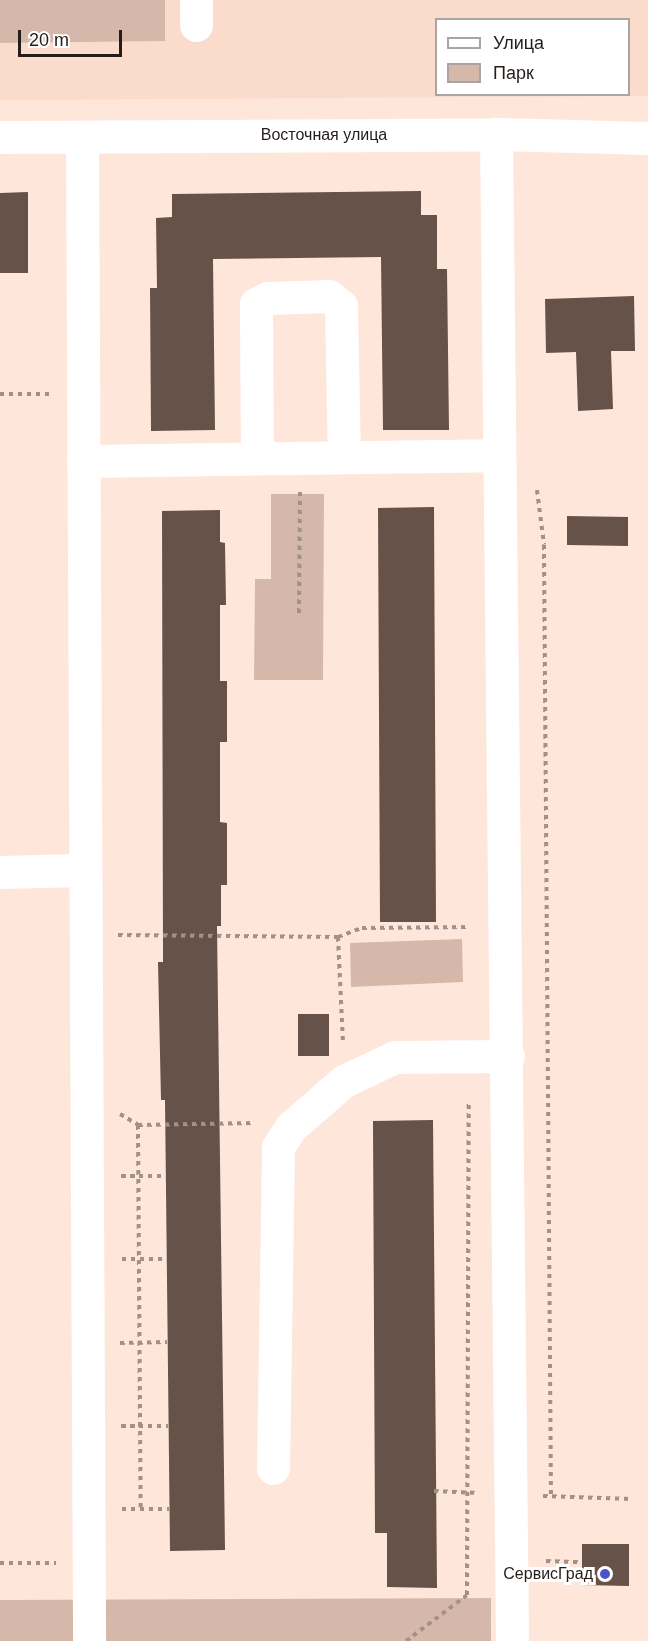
<!DOCTYPE html>
<html>
<head>
<meta charset="utf-8">
<style>
	body { margin:0 }
	#map { position:relative; width:648px; height:1641px; overflow:hidden; background:#ffe6db; font-family:Arial,sans-serif }
	div>[style] { position:absolute }
	[style*='--x'] { left:calc(var(--x)*1px); top:calc(var(--y)*1px); width:calc(var(--w)*1px); rotate:calc(var(--a)*1deg) }
	.built>* { inset:0; background:#fbdbcb }
	.green>* { inset:0; background:#d5b8aa }
	.building>* { inset:0; background:#665248 }
	.path>* { height:4px; margin-top:-2px; transform-origin:0; background:repeating-linear-gradient(90deg,#a39189 0 4.5px,transparent 0 9px) }
	.minor>* { height:33px; margin:-16.5px; padding:0 16.5px; transform-origin:16.5px; border-radius:16.5px; background:#fff }
	.dots>* { width:16px; height:16px; translate:-50% -50%; box-sizing:border-box; border:3px solid #fff; border-radius:50% }
	span { translate:-50% -50%; white-space:nowrap; text-align:center; line-height:1.15; -webkit-text-stroke:6px #fff; paint-order:stroke }
	.street-label { font-size:16px; color:#251d19 }
	.poi-label { font-size:16px; color:#251d19 }
	.right { translate:-100% -50%; text-align:right }
	.legend { position:absolute; left:435px; top:18px; width:195px; height:78px; box-sizing:border-box; background:#fff; border:2px solid #a8a5a3; margin:0; padding:8px 10px; list-style:none; font-size:18px; color:#251d19 }
	.legend li { display:flex; align-items:center; gap:12px; height:30px }
	.legend b { width:30px; border:2px solid #a8a5a3 }
	.scale { position:absolute; left:18px; top:30px; width:104px; height:27px; box-sizing:border-box; border:3px solid #251d19; border-top:0; padding-left:8px; font-size:18px; line-height:21px; white-space:nowrap; color:#251d19; -webkit-text-stroke:4px #fff; paint-order:stroke }
</style>
</head>
<body>
<div id="map">
	<div class="built">
		<div style="clip-path:polygon(evenodd,165px 0,648px 0,648px 96px,0 100px,0 43px,165px 41px,165px 0,436px 20px,628px 20px,628px 94px,436px 94px,436px 20px)"></div>
	</div>
	<div class="green">
		<div style="clip-path:polygon(0 0,165px 0,165px 41px,0 43px)"></div>
		<div style="clip-path:polygon(271px 494px,324px 494px,323px 680px,254px 680px,255px 579px,271px 579px)"></div>
		<div style="clip-path:polygon(462px 939px,463px 982px,351px 987px,350px 943px)"></div>
		<div style="clip-path:polygon(491px 1598px,491px 1641px,0 1641px,0 1600px)"></div>
	</div>
	<div class="building">
		<div style="clip-path:polygon(421px 191px,421px 215px,437px 215px,437px 269px,447px 269px,449px 430px,383px 430px,381px 257px,213px 259px,215px 430px,151px 431px,150px 288px,157px 288px,156px 218px,172px 217px,172px 194px)"></div>
		<div style="clip-path:polygon(28px 192px,28px 273px,0 273px,0 193px)"></div>
		<div style="clip-path:polygon(634px 296px,635px 351px,611px 351px,613px 409px,578px 411px,576px 352px,546px 353px,545px 299px)"></div>
		<div style="clip-path:polygon(434px 507px,436px 922px,380px 922px,378px 508px)"></div>
		<div style="clip-path:polygon(220px 510px,220px 542px,225px 543px,226px 605px,220px 605px,220px 681px,227px 681px,227px 742px,220px 742px,220px 822px,227px 823px,227px 885px,221px 885px,221px 926px,217px 926px,225px 1550px,170px 1551px,165px 1100px,161px 1100px,158px 962px,163px 962px,162px 511px)"></div>
		<div style="clip-path:polygon(567px 516px,628px 517px,628px 546px,567px 545px)"></div>
		<div style="clip-path:polygon(298px 1014px,329px 1014px,329px 1056px,298px 1056px)"></div>
		<div style="clip-path:polygon(433px 1120px,437px 1588px,387px 1587px,387px 1533px,375px 1533px,373px 1121px)"></div>
		<div style="clip-path:polygon(582px 1544px,629px 1544px,629px 1586px,582px 1585px)"></div>
	</div>
	<div class="path">
		<div style="--x:0;--y:394;--w:50;--a:0"></div>
		<div style="--x:537;--y:490;--w:55;--a:82.7"></div>
		<div style="--x:544;--y:545;--w:951;--a:89.58"></div>
		<div style="--x:299;--y:613;--w:121;--a:-89.5"></div>
		<div style="--x:118;--y:935;--w:220;--a:0.5"></div>
		<div style="--x:338;--y:937;--w:106;--a:87.3"></div>
		<div style="--x:338;--y:937;--w:26;--a:-21"></div>
		<div style="--x:362;--y:928;--w:107;--a:-0.5"></div>
		<div style="--x:120;--y:1114;--w:21;--a:31"></div>
		<div style="--x:138;--y:1125;--w:384;--a:89.6"></div>
		<div style="--x:138;--y:1125;--w:116;--a:-1"></div>
		<div style="--x:121;--y:1176;--w:44;--a:0"></div>
		<div style="--x:122;--y:1259;--w:44;--a:0"></div>
		<div style="--x:120;--y:1343;--w:47;--a:-1.2"></div>
		<div style="--x:121;--y:1426;--w:47;--a:0"></div>
		<div style="--x:434;--y:1491;--w:44;--a:2.6"></div>
		<div style="--x:543;--y:1496;--w:88;--a:2"></div>
		<div style="--x:122;--y:1509;--w:47;--a:0"></div>
		<div style="--x:546;--y:1561;--w:36;--a:2"></div>
		<div style="--x:0;--y:1563;--w:56;--a:0"></div>
		<div style="--x:406;--y:1641;--w:76;--a:-37"></div>
		<div style="--x:467;--y:1595;--w:493;--a:-89.8"></div>
	</div>
	<div class="minor">
		<div style="--x:196;--y:0;--w:25;--a:90"></div>
		<div style="--x:496;--y:134;--w:1507;--a:89.39"></div>
		<div style="--x:0;--y:137;--w:496;--a:-0.3"></div>
		<div style="--x:496;--y:134;--w:152;--a:1.5"></div>
		<div style="--x:82;--y:137;--w:1504;--a:89.73"></div>
		<div style="--x:257;--y:458;--w:154;--a:-90.4"></div>
		<div style="--x:256;--y:304;--w:13;--a:-27"></div>
		<div style="--x:268;--y:298;--w:61;--a:-1.9"></div>
		<div style="--x:329;--y:296;--w:16;--a:40"></div>
		<div style="--x:341;--y:306;--w:151;--a:88.9"></div>
		<div style="--x:83;--y:461;--w:414;--a:-0.8"></div>
		<div style="--x:0;--y:872;--w:84;--a:-1.4"></div>
		<div style="--x:273;--y:1468;--w:321;--a:-89.1"></div>
		<div style="--x:278;--y:1147;--w:24;--a:-57"></div>
		<div style="--x:291;--y:1127;--w:70;--a:-41"></div>
		<div style="--x:344;--y:1081;--w:56;--a:-25.2"></div>
		<div style="--x:395;--y:1057;--w:113;--a:-0.5"></div>
	</div>
	<div class="dots">
		<div style="left:605px;top:1574px;background:#4d54ca"></div>
	</div>
	<div class="street-label">
		<span style="left:324px;top:135px">Восточная улица</span>
	</div>
	<div class="poi-label">
		<span class="right" style="left:593px;top:1574px">СервисГрад</span>
	</div>
	<ul class="legend">
	<li><b style="height:8px;background:#fff"></b>Улица</li>
	<li><b style="height:16px;background:#d5b8aa"></b>Парк</li>
	</ul>
	<div class="scale">20 m</div>
</div>
</body>
</html>
